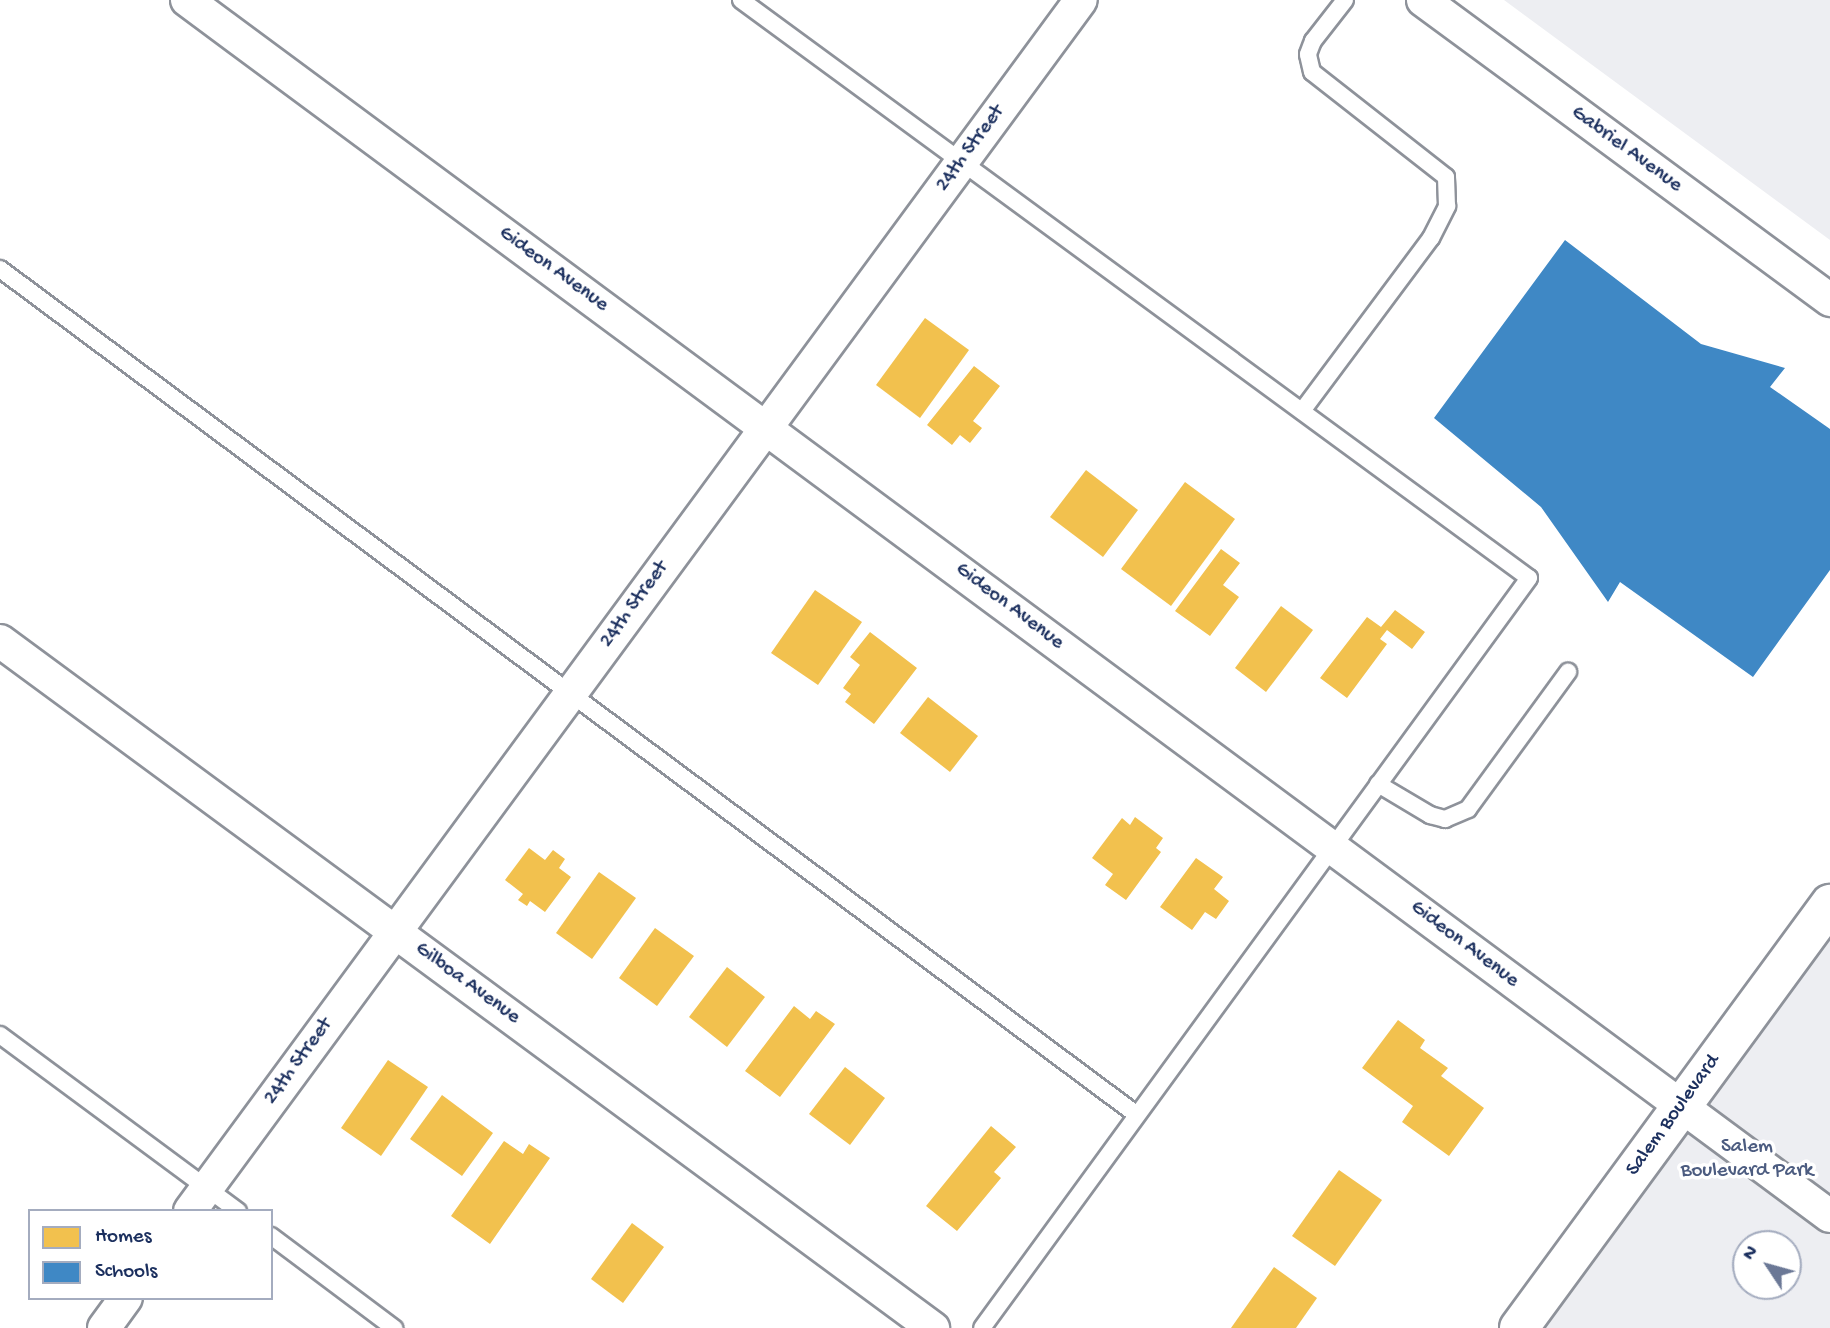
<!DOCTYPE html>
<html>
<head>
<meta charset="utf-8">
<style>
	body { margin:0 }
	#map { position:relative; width:1830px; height:1328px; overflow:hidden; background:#fff; font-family:"Gochi Hand",sans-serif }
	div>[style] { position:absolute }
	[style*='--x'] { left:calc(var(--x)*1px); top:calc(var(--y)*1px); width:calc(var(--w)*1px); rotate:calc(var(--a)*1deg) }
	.green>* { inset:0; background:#edeef2 }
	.homes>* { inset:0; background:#f2c14e }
	.schools>* { inset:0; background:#3f88c5 }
	.roads { filter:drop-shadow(2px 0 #8e929a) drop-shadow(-2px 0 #8e929a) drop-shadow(0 2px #8e929a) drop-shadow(0 -2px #8e929a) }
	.lane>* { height:16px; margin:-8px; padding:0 8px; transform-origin:8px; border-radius:8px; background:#fff }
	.street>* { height:32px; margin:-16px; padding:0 16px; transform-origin:16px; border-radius:16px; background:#fff }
	.secondary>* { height:38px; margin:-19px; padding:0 19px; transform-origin:19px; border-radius:19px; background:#fff }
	span { translate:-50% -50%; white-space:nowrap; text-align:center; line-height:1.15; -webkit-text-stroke:7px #fff; paint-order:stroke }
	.street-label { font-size:21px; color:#1b2f5e }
	.park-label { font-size:21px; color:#4c5c80 }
	.legend { position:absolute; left:28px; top:1209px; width:245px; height:91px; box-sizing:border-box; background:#fff; border:2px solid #a4acbf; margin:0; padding:9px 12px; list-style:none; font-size:21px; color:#1b2f5e }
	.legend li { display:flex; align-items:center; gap:14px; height:35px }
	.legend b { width:35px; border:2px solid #a4acbf }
	.north { position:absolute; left:1732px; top:1230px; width:70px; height:70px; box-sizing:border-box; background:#fff; border:2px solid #a4acbf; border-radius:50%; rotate:306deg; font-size:19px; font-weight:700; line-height:28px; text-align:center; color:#1b2f5e }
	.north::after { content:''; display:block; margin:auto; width:24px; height:32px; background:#6b7896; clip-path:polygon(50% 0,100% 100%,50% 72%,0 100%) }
</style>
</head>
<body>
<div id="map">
	<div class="green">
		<div style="clip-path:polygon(1504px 0,1830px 0,1830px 240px)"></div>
		<div style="clip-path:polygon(evenodd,1830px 905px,1830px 1328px,1520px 1328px,1830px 905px,1746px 1244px,1788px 1244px,1788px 1286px,1746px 1286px,1746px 1244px)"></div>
	</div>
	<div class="homes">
		<div style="clip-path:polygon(925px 318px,969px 350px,920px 418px,876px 385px)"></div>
		<div style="clip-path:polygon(974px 366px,1000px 386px,973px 421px,982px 428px,970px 443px,960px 435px,952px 445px,927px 425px)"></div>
		<div style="clip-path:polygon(1086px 470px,1138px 510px,1103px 557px,1050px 517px)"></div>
		<div style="clip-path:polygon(1185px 482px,1235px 519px,1171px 606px,1121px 569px)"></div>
		<div style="clip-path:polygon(1221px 549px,1240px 563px,1223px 585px,1239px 597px,1210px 636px,1175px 611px)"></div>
		<div style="clip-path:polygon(815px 590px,862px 622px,818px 685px,771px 653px)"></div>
		<div style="clip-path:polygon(1281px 606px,1313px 630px,1266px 692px,1235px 668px)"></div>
		<div style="clip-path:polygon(1395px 610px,1425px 632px,1412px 649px,1387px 630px,1380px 639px,1387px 644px,1347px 698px,1320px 678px,1367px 617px,1381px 627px)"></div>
		<div style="clip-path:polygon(870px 632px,917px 668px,874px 724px,845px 702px,851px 694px,843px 688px,860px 665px,850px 657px)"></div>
		<div style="clip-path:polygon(928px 697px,978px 736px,950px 772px,900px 733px)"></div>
		<div style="clip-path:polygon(1135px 817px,1163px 838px,1156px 848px,1161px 852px,1126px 900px,1105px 885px,1113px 874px,1092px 858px,1122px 818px,1130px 825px)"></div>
		<div style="clip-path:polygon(529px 848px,545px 860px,553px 850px,565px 859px,559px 868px,571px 877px,545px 912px,530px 901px,527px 906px,518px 900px,523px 894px,505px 880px)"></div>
		<div style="clip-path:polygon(1196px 858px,1223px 877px,1214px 889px,1229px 901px,1216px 919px,1205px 912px,1192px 930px,1160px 907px)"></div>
		<div style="clip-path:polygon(599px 872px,636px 898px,592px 959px,556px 933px)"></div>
		<div style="clip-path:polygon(655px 928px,694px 956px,657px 1006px,619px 978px)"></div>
		<div style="clip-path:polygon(727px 967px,765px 997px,727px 1047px,689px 1017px)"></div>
		<div style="clip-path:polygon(794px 1006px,810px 1019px,816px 1011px,835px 1024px,780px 1097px,745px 1071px)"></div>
		<div style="clip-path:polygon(1398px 1020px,1425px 1040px,1420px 1048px,1448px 1068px,1441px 1076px,1484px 1108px,1449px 1156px,1402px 1122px,1413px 1106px,1362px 1068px)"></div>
		<div style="clip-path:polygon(388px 1060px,428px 1087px,381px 1156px,341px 1128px)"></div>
		<div style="clip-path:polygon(845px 1067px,885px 1098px,850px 1145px,809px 1114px)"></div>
		<div style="clip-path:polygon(442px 1095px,493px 1133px,462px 1176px,410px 1139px)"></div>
		<div style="clip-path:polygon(991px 1126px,1016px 1147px,994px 1172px,1001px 1178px,957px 1231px,926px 1206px)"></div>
		<div style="clip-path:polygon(504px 1141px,523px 1154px,529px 1144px,550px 1158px,490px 1244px,451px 1216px)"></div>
		<div style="clip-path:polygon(1339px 1170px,1382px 1200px,1335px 1266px,1292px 1236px)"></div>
		<div style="clip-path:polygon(632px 1223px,664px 1247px,623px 1303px,591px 1279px)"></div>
		<div style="clip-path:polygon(1274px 1267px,1317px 1298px,1296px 1328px,1231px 1328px)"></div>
	</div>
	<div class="schools">
		<div style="clip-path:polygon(1565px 240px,1701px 344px,1785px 368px,1770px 387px,1830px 429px,1830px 570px,1753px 677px,1620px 582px,1608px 602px,1541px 507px,1434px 418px)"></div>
	</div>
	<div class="roads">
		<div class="lane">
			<div style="--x:741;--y:0;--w:977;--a:36.26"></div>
			<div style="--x:1529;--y:578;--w:928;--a:126.1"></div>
			<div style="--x:0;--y:269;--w:1417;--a:36.65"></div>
			<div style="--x:1302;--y:411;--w:216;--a:-53.3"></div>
			<div style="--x:1431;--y:238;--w:36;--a:-63"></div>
			<div style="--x:1447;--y:206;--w:29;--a:-92"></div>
			<div style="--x:1446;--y:177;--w:170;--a:-141.9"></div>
			<div style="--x:1312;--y:72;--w:18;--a:-103"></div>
			<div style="--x:1308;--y:54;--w:14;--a:-69"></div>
			<div style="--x:1313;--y:41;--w:52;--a:-52"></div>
			<div style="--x:1378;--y:784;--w:61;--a:30.8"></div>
			<div style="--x:1430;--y:815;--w:16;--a:15"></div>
			<div style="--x:1445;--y:819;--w:25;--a:-23"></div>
			<div style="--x:1468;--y:809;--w:170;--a:-53.9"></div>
			<div style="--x:0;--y:1035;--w:296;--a:36.5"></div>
			<div style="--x:271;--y:1236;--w:154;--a:36.8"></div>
		</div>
		<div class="street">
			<div style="--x:187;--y:0;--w:2044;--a:36.51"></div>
			<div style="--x:1423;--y:0;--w:506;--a:36.39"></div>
			<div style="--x:0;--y:641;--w:1159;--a:36.37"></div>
			<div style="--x:190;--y:1211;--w:1503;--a:-53.66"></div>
			<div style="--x:104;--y:1328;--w:37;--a:-54"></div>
		</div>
		<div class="secondary">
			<div style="--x:1519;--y:1328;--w:526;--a:-53.74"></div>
		</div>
	</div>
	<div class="street-label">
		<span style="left:971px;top:149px;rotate:-54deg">24th Street</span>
		<span style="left:1626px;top:150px;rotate:36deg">Gabriel Avenue</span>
		<span style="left:553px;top:270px;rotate:36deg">Gideon Avenue</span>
		<span style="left:635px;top:605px;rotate:-54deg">24th Street</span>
		<span style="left:1009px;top:607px;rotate:37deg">Gideon Avenue</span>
		<span style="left:1464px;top:945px;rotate:37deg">Gideon Avenue</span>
		<span style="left:467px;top:984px;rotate:36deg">Gilboa Avenue</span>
		<span style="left:299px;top:1062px;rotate:-54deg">24th Street</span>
		<span style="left:1674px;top:1116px;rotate:-54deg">Salem Boulevard</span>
	</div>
	<div class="park-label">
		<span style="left:1747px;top:1160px">Salem<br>Boulevard Park</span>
	</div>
	<ul class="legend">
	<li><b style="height:19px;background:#f2c14e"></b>Homes</li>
	<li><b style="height:19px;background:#3f88c5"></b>Schools</li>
	</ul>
	<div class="north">N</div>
</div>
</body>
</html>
